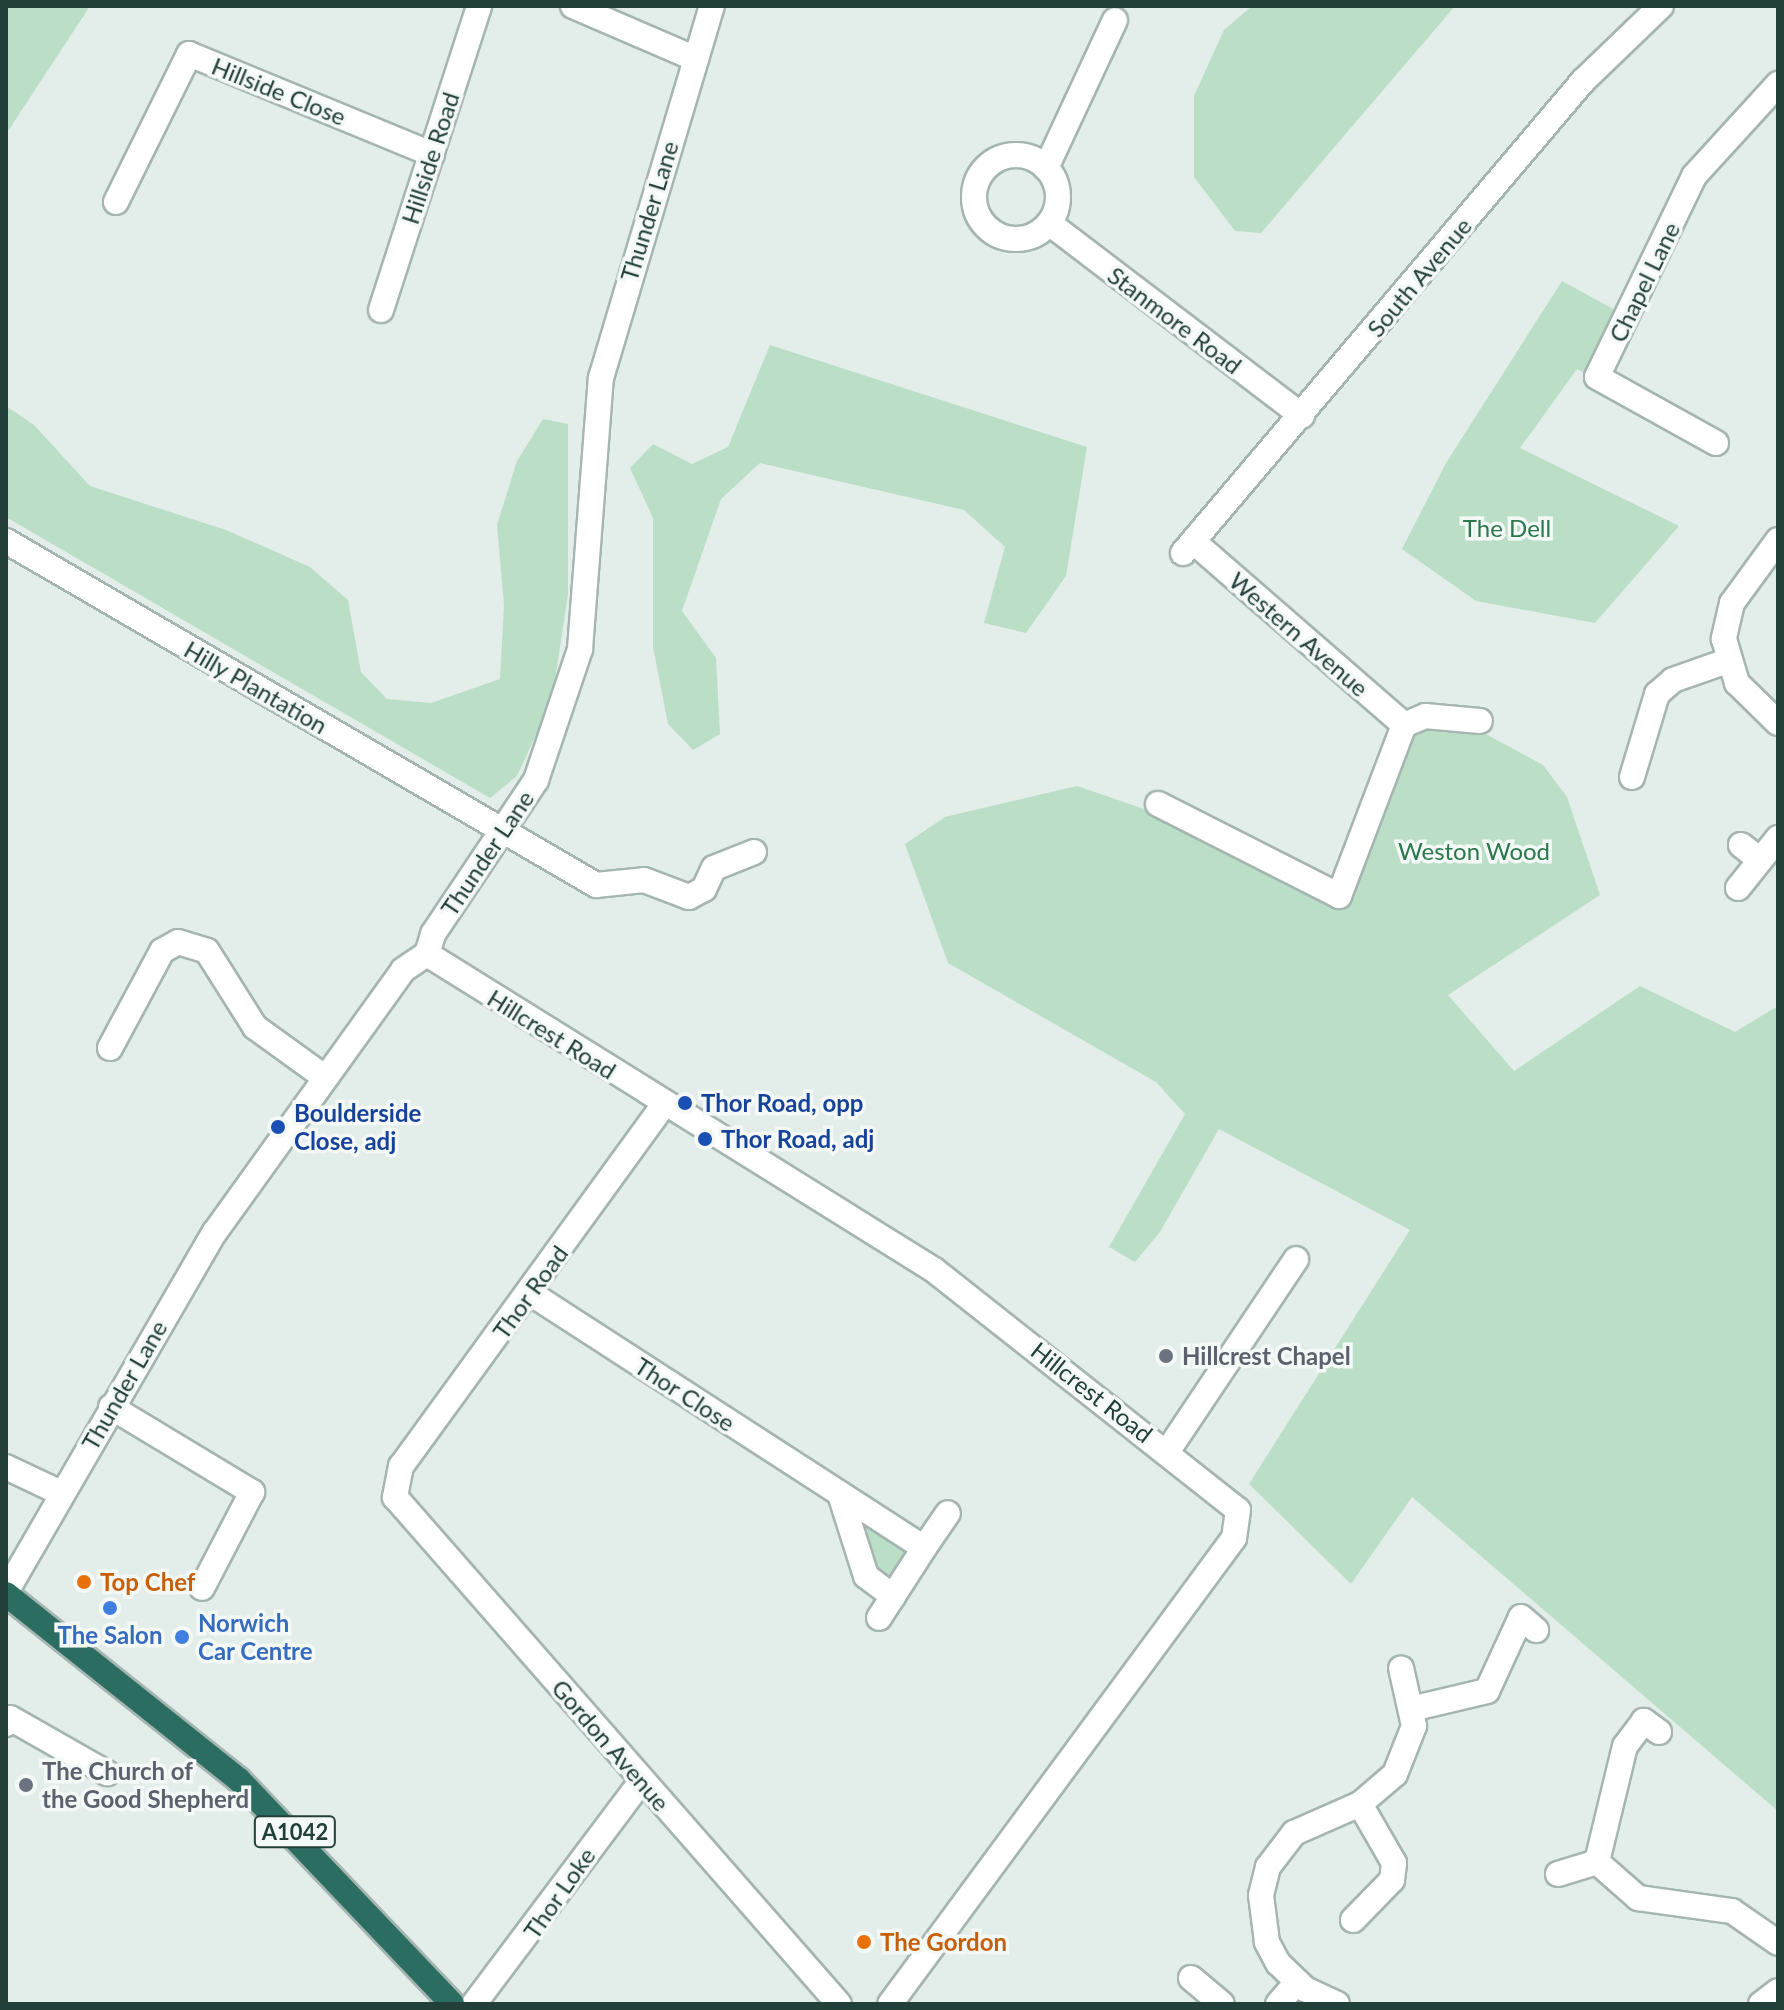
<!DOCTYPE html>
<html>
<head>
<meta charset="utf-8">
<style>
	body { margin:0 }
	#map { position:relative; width:1784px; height:2010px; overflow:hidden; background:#e3ede9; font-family:Lato,sans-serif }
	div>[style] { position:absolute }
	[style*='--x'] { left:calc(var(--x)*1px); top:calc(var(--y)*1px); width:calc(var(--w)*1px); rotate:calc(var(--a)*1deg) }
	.green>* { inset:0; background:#bbdfc6 }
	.roads { filter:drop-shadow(2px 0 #a5b5b1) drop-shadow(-2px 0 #a5b5b1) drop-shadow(0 2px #a5b5b1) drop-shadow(0 -2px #a5b5b1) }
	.minor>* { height:24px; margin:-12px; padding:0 12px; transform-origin:12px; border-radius:12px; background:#fff }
	.minor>.ring { margin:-12px; padding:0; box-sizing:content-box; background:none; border:24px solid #fff; border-radius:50% }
	.highway>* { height:24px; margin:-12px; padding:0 12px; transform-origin:12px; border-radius:12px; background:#2c6d62 }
	.dots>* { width:22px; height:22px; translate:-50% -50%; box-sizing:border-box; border:4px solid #f4f9f7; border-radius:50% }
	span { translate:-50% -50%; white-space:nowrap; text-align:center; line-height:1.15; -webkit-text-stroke:7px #f4f9f7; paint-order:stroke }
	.shield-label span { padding:2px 6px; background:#f4f9f7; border:2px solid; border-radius:6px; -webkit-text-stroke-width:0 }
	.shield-label { font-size:22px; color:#223f39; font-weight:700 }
	.street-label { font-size:24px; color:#223f39 }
	.park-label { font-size:24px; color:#2a784c }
	.transit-label { font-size:24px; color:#164399; font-weight:700 }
	.left { translate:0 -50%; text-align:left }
	.worship-label { font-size:24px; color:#5b616d; font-weight:700 }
	.food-label { font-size:24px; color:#c56008; font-weight:700 }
	.shop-label { font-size:24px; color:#366cbe; font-weight:700 }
	.frame { position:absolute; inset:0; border:8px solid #223f39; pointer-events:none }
</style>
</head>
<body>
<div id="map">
	<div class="green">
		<div style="clip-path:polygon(6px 6px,90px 6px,6px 134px)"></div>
		<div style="clip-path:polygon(1252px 6px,1455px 6px,1261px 233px,1235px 231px,1194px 177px,1194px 96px,1224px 30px)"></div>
		<div style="clip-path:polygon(1562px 281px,1624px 315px,1591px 376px,1577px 369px,1520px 448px,1679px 526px,1595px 623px,1476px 601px,1402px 549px,1446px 463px)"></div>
		<div style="clip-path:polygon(770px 345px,1087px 447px,1066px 576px,1026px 633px,984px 623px,1005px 547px,964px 510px,760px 463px,721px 499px,682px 611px,716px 658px,720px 734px,693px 750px,668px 724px,653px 647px,653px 518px,630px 468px,653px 444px,692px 464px,728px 447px)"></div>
		<div style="clip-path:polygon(6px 406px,34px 425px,90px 486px,226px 530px,310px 567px,348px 600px,361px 672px,387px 699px,431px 703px,500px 679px,504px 605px,497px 525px,517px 461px,543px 419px,568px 424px,568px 594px,552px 700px,517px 776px,490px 798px,6px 517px)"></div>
		<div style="clip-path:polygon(1469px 725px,1543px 765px,1567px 797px,1600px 895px,1448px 995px,1514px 1071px,1640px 986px,1735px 1032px,1778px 1006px,1778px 1811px,1412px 1497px,1351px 1584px,1249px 1484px,1410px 1230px,1219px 1129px,1160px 1232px,1135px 1262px,1109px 1247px,1185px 1114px,1156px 1082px,948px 963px,905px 844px,945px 817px,1077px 786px,1150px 811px,1338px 906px,1417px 726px)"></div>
		<div style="clip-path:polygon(851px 1508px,910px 1552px,896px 1577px,880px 1578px)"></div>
	</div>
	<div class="roads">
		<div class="minor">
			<div style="--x:573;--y:6;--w:134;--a:23.3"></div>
			<div class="ring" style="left:974px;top:155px;width:60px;height:60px"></div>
			<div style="--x:1046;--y:168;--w:163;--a:-65"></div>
			<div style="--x:116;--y:202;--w:165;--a:-63.7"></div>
			<div style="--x:189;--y:54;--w:263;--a:22.4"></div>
			<div style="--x:1049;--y:223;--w:318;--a:37.3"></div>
			<div style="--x:381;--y:310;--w:319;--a:-72.1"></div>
			<div style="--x:1716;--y:443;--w:136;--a:-151"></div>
			<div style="--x:1597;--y:377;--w:223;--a:-64.2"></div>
			<div style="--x:1694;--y:176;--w:125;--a:-47.6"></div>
			<div style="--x:1778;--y:540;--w:78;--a:126.1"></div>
			<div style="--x:1732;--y:603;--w:37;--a:103"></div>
			<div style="--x:1724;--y:639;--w:46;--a:73.5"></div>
			<div style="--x:1737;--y:683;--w:57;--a:44.3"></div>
			<div style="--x:6;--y:541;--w:683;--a:30.24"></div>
			<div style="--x:596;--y:885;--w:48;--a:-5.9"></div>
			<div style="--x:644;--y:880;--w:48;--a:20.7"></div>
			<div style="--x:689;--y:897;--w:17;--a:-28"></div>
			<div style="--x:704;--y:889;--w:23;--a:-65"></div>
			<div style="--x:714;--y:868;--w:43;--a:-21.8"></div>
			<div style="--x:1195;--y:543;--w:277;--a:41"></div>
			<div style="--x:1183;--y:553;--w:619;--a:-49.72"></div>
			<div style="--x:1583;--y:81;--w:108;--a:-43.9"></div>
			<div style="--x:1632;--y:777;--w:87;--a:-73.2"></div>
			<div style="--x:1657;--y:694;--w:21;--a:-41"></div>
			<div style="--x:1673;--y:680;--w:57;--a:-19.4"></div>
			<div style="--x:1158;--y:804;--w:203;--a:26.9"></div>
			<div style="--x:1339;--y:896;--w:183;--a:-69.2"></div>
			<div style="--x:1404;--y:725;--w:23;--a:-23"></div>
			<div style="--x:1425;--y:716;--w:55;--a:5.2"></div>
			<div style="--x:1741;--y:845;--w:24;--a:38"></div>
			<div style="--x:1738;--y:888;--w:64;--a:-51.3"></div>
			<div style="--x:427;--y:954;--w:597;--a:31.93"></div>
			<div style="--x:934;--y:1270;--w:387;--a:38.3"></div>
			<div style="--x:1238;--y:1510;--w:28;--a:98"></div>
			<div style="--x:1234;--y:1538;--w:579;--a:126.43"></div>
			<div style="--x:110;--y:1048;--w:110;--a:-61.8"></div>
			<div style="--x:162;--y:951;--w:18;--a:-29"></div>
			<div style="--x:178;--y:942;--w:30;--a:17"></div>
			<div style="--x:207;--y:951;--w:90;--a:57.7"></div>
			<div style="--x:255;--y:1027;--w:85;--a:35.9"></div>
			<div style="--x:665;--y:1103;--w:449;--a:126"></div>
			<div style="--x:401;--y:1466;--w:32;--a:101"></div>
			<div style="--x:395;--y:1497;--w:674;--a:48.79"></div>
			<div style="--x:530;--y:1293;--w:469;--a:32.9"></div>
			<div style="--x:924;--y:1548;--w:83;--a:122.7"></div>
			<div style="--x:111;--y:1407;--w:165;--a:31.1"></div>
			<div style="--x:252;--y:1492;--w:108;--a:117.5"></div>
			<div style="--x:1167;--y:1452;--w:232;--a:-56.2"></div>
			<div style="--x:6;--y:1467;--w:61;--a:25.3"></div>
			<div style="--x:840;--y:1494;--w:86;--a:72.4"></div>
			<div style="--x:866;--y:1576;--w:34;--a:37"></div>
			<div style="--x:924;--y:1548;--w:42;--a:-55.6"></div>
			<div style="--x:6;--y:1592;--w:416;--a:-59.9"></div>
			<div style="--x:215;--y:1232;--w:322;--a:-54.3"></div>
			<div style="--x:403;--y:970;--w:29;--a:-34"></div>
			<div style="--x:427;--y:954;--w:21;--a:-73"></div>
			<div style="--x:433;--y:934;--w:185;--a:-56.2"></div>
			<div style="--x:536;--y:780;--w:138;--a:-71.4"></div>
			<div style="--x:580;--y:649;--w:272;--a:-85.6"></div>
			<div style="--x:601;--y:378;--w:388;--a:-73.4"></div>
			<div style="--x:1415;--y:1708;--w:74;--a:-13.3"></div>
			<div style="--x:1487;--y:1691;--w:81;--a:-65.3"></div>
			<div style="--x:1521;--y:1617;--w:20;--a:41"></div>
			<div style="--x:6;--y:1724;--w:7;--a:-56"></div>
			<div style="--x:10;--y:1718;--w:112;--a:29.6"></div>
			<div style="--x:1659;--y:1732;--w:19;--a:-144"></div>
			<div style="--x:1644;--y:1721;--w:31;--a:127"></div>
			<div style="--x:1625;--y:1746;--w:119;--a:103.6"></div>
			<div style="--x:1597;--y:1862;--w:55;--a:41.3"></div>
			<div style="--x:1638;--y:1898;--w:95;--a:7.9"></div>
			<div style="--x:1732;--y:1911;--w:56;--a:34.8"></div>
			<div style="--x:1558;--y:1874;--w:41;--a:-17.1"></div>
			<div style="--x:1353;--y:1920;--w:56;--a:-45.7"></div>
			<div style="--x:1392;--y:1880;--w:17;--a:-83"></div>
			<div style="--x:1394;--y:1863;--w:68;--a:-120"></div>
			<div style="--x:1191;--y:1978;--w:40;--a:40"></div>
			<div style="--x:474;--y:2004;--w:280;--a:-53.1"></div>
			<div style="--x:1278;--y:2004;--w:28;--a:-49"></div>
			<div style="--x:1337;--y:2004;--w:35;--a:-155"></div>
			<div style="--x:1305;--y:1989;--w:37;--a:-136"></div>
			<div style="--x:1278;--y:1963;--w:24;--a:-118"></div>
			<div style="--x:1267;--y:1942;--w:47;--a:-97.3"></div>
			<div style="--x:1261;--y:1895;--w:29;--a:-76"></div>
			<div style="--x:1268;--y:1867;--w:43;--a:-52.6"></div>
			<div style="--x:1294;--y:1833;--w:72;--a:-23.7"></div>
			<div style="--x:1360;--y:1804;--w:46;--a:-40.6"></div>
			<div style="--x:1395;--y:1774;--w:52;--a:-68.4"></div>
			<div style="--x:1414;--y:1726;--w:59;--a:-102.6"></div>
			<div style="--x:1761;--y:2004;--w:21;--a:-37"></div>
		</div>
		<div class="highway">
			<div style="--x:6;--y:1594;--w:298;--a:38.6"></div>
			<div style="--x:239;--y:1780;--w:309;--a:46.4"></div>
		</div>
	</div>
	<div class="dots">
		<div style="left:685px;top:1103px;background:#1a4fb4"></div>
		<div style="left:278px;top:1127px;background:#1a4fb4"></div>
		<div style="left:705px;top:1139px;background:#1a4fb4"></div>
		<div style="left:1166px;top:1356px;background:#6b7280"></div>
		<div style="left:84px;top:1582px;background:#e8710a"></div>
		<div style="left:110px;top:1608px;background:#3f7fe0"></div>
		<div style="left:182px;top:1637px;background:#3f7fe0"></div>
		<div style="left:26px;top:1785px;background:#6b7280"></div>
		<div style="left:864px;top:1942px;background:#e8710a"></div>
	</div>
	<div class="shield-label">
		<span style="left:295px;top:1832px">A1042</span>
	</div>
	<div class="street-label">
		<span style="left:279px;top:91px;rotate:22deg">Hillside Close</span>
		<span style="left:430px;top:158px;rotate:-72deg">Hillside Road</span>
		<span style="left:649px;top:211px;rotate:-73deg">Thunder Lane</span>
		<span style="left:1419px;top:277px;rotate:-50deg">South Avenue</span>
		<span style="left:1644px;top:282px;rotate:-64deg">Chapel Lane</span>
		<span style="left:1175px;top:320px;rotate:37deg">Stanmore Road</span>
		<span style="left:1299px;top:634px;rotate:41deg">Western Avenue</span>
		<span style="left:256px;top:687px;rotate:30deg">Hilly Plantation</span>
		<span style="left:487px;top:853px;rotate:-56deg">Thunder Lane</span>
		<span style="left:552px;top:1034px;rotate:32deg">Hillcrest Road</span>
		<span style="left:530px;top:1292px;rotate:-54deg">Thor Road</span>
		<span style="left:124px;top:1385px;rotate:-60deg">Thunder Lane</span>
		<span style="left:1092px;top:1392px;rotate:38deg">Hillcrest Road</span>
		<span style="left:685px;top:1394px;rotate:33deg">Thor Close</span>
		<span style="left:611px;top:1745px;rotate:49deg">Gordon Avenue</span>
		<span style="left:559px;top:1893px;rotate:-55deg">Thor Loke</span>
	</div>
	<div class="park-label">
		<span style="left:1507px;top:528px">The Dell</span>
		<span style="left:1474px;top:851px">Weston Wood</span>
	</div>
	<div class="transit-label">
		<span class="left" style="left:701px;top:1103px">Thor Road, opp</span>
		<span class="left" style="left:294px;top:1127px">Boulderside<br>Close, adj</span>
		<span class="left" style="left:721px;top:1139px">Thor Road, adj</span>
	</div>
	<div class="worship-label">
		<span class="left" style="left:1182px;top:1356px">Hillcrest Chapel</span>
		<span class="left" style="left:42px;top:1785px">The Church of<br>the Good Shepherd</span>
	</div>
	<div class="food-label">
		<span class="left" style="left:100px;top:1582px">Top Chef</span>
		<span class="left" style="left:880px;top:1942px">The Gordon</span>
	</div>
	<div class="shop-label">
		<span class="left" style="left:198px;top:1637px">Norwich<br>Car Centre</span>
		<span style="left:110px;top:1635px">The Salon</span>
	</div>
	<div class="frame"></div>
</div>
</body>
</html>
